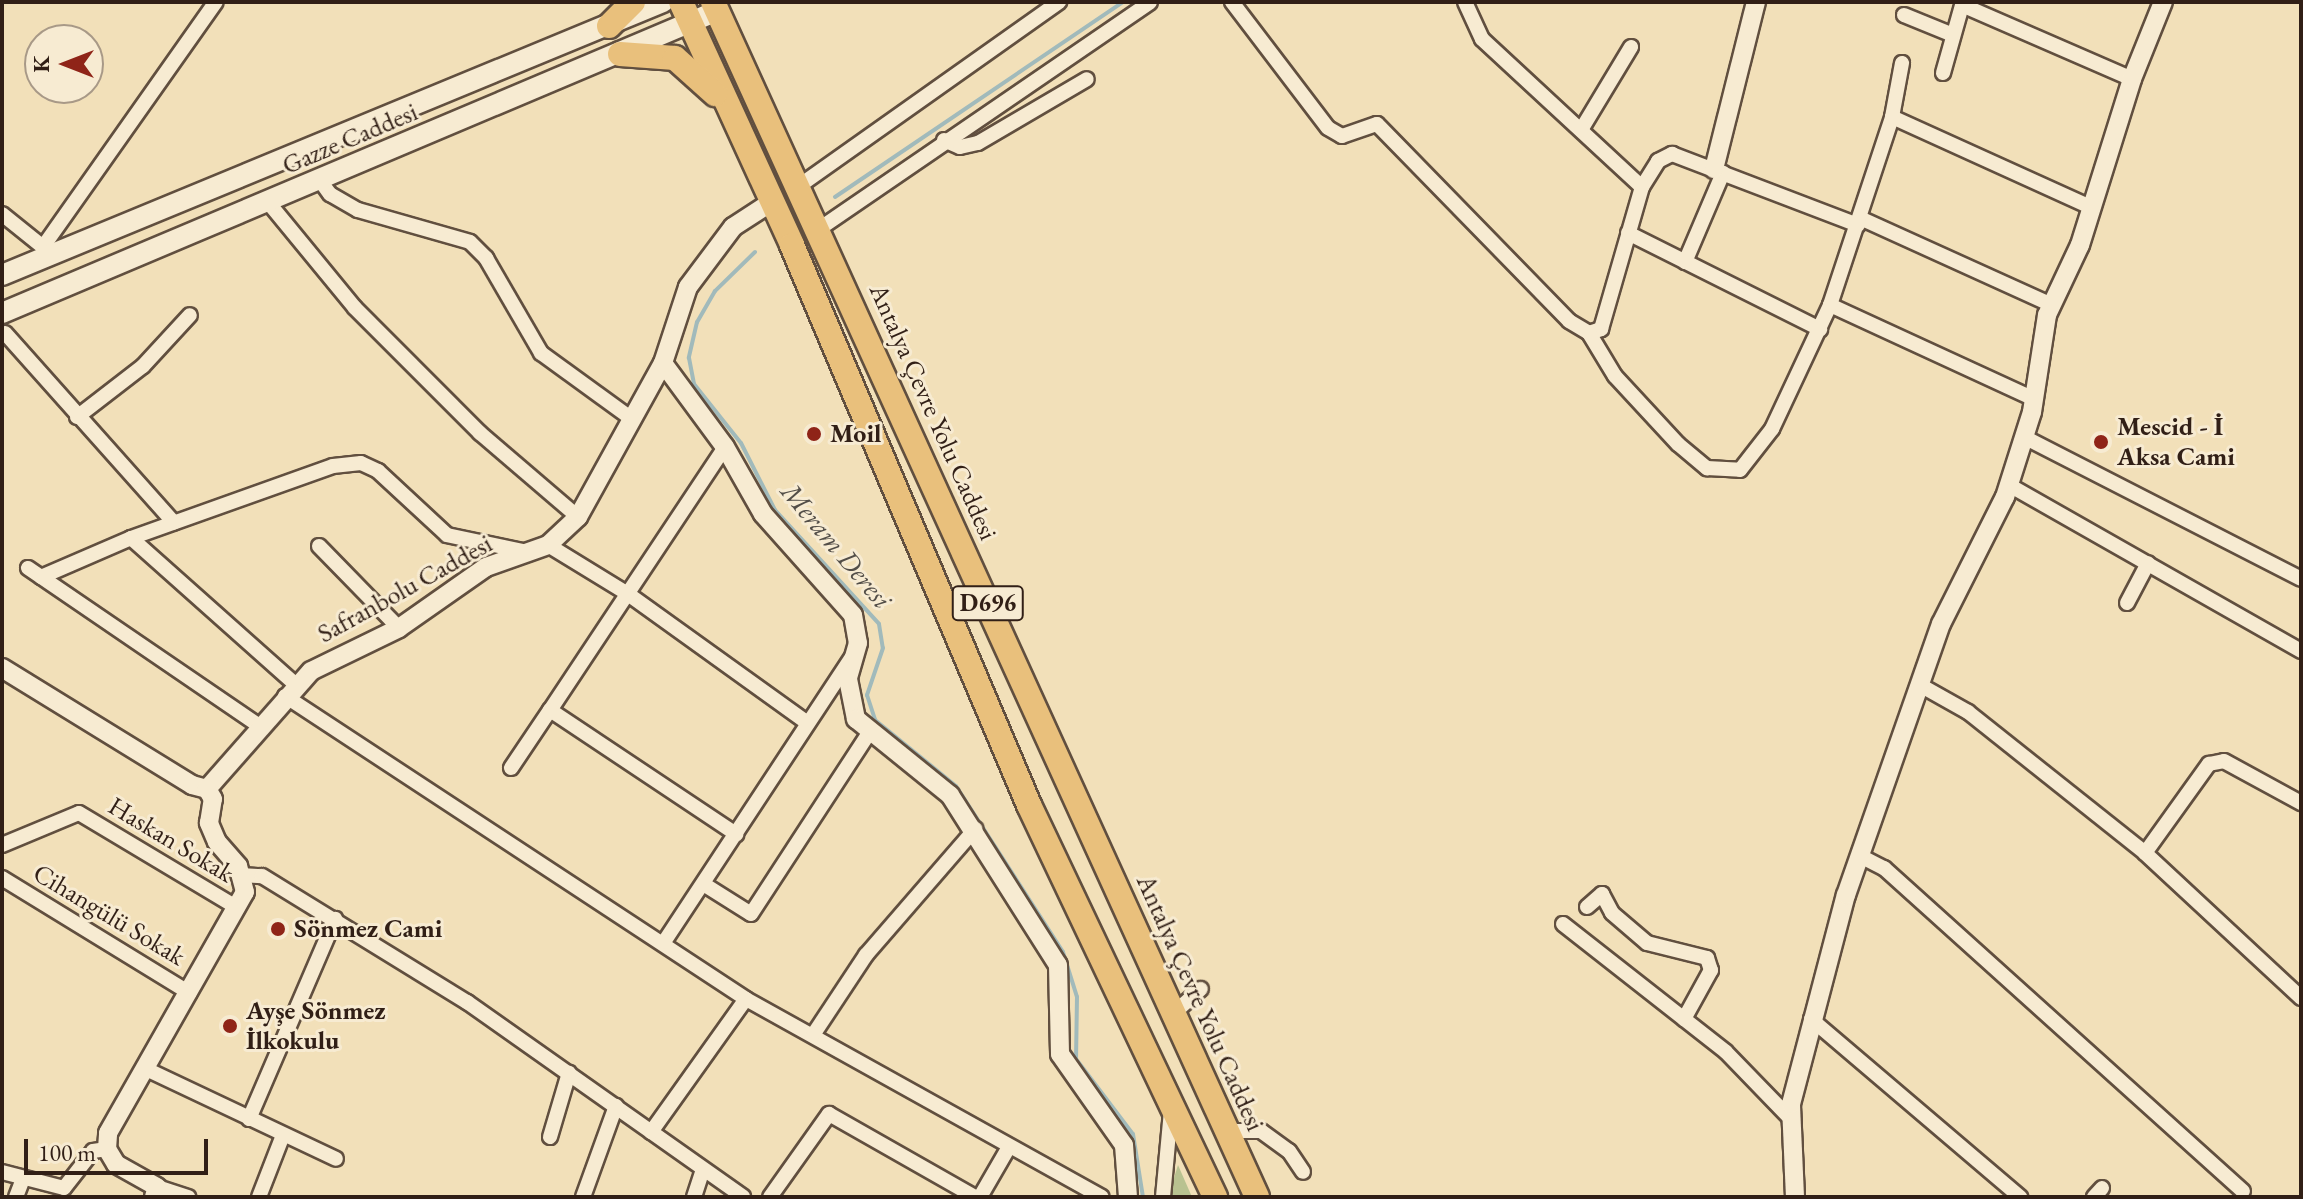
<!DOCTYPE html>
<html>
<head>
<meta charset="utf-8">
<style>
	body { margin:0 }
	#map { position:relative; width:2303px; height:1199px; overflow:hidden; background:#f2e0b9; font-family:"EB Garamond",serif }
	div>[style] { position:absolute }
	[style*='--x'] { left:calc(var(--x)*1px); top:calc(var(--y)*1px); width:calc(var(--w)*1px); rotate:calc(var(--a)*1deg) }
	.green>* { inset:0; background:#b9c290 }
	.stream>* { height:4px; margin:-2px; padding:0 2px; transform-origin:2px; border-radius:2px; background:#a1babb }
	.roads { filter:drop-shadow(2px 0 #614f3f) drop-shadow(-2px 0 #614f3f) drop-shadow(0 2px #614f3f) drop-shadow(0 -2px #614f3f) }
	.minor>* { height:14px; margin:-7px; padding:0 7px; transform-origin:7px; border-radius:7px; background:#f7ebd2 }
	.tertiary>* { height:18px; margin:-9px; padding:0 9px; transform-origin:9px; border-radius:9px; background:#f7ebd2 }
	.secondary>* { height:20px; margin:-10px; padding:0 10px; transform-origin:10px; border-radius:10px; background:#f7ebd2 }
	.trunk>* { height:24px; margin:-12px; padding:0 12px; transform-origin:12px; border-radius:12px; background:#e9c07c }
	.dots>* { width:22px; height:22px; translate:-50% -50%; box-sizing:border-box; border:4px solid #f7ebd2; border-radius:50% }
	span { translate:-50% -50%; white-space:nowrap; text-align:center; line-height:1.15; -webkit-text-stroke:6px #f7ebd2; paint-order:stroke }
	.shield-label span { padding:2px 6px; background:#f7ebd2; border:2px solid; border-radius:6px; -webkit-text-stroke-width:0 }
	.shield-label { font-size:24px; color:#311f16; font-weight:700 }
	.street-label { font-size:26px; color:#311f16 }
	.poi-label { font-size:26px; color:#311f16; font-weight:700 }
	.left { translate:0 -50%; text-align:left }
	.water-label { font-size:28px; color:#534e48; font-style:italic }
	.frame { position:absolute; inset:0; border:4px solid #311f16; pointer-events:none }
	.north { position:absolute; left:24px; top:24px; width:80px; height:80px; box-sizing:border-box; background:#f7ebd2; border:2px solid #a89987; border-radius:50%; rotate:270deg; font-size:22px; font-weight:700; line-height:32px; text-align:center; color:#311f16 }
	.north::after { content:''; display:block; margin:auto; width:28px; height:36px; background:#8f2418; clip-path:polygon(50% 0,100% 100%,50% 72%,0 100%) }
	.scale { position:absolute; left:24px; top:1139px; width:184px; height:36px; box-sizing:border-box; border:4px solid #311f16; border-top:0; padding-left:10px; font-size:24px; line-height:28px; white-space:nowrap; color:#311f16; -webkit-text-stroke:6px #f7ebd2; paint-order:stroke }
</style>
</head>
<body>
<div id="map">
	<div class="green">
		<div style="clip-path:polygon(1178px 1165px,1192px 1197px,1168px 1197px)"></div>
	</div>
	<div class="stream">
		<div style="--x:835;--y:197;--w:348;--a:-34.1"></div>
		<div style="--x:755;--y:252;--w:56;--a:135.7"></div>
		<div style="--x:715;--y:291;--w:36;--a:120"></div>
		<div style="--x:697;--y:322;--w:37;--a:103"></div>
		<div style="--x:689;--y:358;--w:26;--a:79"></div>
		<div style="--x:694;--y:384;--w:75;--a:51.5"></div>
		<div style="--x:741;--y:443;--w:75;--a:63.1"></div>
		<div style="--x:775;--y:510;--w:154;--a:47.6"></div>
		<div style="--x:879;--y:624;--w:24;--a:81"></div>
		<div style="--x:883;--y:648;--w:50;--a:108.8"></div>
		<div style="--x:867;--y:695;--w:26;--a:72"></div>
		<div style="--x:875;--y:720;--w:104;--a:39.2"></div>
		<div style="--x:956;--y:786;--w:197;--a:57.2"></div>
		<div style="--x:1063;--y:952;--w:47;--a:72.7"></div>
		<div style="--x:1077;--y:997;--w:62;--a:90.9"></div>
		<div style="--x:1076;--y:1059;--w:94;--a:52.8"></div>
		<div style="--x:1133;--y:1134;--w:64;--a:81"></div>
	</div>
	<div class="roads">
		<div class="minor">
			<div style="--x:1232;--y:2;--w:158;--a:52.7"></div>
			<div style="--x:1328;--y:128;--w:16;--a:30"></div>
			<div style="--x:1342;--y:136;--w:37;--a:-19"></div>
			<div style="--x:1377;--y:124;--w:275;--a:45.7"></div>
			<div style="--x:1569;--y:321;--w:23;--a:31"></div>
			<div style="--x:1589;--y:333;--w:13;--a:-18"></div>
			<div style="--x:1601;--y:329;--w:148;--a:-73.9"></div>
			<div style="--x:1642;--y:187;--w:31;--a:-58"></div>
			<div style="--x:1658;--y:161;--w:16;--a:-27"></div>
			<div style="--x:1672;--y:154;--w:199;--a:20.9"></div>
			<div style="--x:1465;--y:2;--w:41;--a:65.3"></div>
			<div style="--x:1482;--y:39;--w:218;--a:42.8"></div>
			<div style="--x:1962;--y:5;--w:185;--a:23.5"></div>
			<div style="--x:1904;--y:15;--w:53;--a:22.2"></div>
			<div style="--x:1943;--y:73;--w:74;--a:-74.3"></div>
			<div style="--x:1892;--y:117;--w:217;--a:24.4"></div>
			<div style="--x:1581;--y:130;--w:97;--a:-58.9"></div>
			<div style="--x:944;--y:140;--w:17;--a:24"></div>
			<div style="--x:960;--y:147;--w:18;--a:-13"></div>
			<div style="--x:978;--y:143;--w:126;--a:-30.4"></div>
			<div style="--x:319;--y:179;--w:19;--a:54"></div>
			<div style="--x:330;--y:194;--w:32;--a:30"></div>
			<div style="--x:358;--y:210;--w:116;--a:15.9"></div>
			<div style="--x:470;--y:242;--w:23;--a:45"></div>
			<div style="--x:486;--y:258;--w:110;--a:59.9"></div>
			<div style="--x:541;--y:353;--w:112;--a:36"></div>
			<div style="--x:799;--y:186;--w:319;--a:-35.3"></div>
			<div style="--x:268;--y:202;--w:137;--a:50.6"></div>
			<div style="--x:355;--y:308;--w:177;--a:45"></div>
			<div style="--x:480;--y:433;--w:129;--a:40.6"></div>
			<div style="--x:2;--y:214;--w:59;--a:38.8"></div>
			<div style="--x:1860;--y:218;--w:211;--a:24.4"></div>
			<div style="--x:819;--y:229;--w:401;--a:-34.4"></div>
			<div style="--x:1628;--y:233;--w:215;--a:26.6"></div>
			<div style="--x:45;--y:244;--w:296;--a:-54.8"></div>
			<div style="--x:1685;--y:262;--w:97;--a:-66.9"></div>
			<div style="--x:1830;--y:305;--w:225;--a:24.7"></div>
			<div style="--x:5;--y:333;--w:254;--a:48.3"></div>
			<div style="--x:1589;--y:333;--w:50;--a:58.8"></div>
			<div style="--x:1615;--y:376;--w:93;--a:47.2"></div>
			<div style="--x:1678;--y:444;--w:38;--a:40"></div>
			<div style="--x:1707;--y:468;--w:33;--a:3"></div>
			<div style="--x:1740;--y:470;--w:52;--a:-52"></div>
			<div style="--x:1772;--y:429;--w:137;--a:-64.9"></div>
			<div style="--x:1830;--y:305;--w:198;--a:-71.7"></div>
			<div style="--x:1892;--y:117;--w:55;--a:-79.5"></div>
			<div style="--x:77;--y:417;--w:83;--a:-37.7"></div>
			<div style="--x:143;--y:366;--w:69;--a:-47.3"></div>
			<div style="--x:2024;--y:437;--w:311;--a:27.1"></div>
			<div style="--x:725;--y:447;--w:316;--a:123.6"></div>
			<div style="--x:550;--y:710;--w:224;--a:33.7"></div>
			<div style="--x:2009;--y:485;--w:336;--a:29.6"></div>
			<div style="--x:131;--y:538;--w:220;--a:41.7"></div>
			<div style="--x:548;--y:545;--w:94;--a:31.5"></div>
			<div style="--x:628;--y:594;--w:219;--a:35.7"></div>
			<div style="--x:319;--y:546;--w:115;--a:45.7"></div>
			<div style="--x:28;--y:568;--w:282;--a:34.3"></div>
			<div style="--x:41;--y:577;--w:98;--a:-23.4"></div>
			<div style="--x:131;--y:538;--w:214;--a:-19.6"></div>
			<div style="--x:333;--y:466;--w:28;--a:-6"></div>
			<div style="--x:361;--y:463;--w:19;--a:25"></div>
			<div style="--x:378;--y:471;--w:94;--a:42.8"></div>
			<div style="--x:447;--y:535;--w:83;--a:11.9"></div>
			<div style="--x:2127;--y:603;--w:45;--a:-62.3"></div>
			<div style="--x:1920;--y:685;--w:55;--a:29.4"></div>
			<div style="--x:1968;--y:712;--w:226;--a:38.5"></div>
			<div style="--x:2145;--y:853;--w:213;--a:42.9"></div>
			<div style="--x:285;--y:696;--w:552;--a:33.32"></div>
			<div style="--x:746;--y:999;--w:407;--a:29.1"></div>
			<div style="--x:511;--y:768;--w:70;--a:-56.1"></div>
			<div style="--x:2;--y:845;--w:83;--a:-22.6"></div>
			<div style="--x:79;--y:813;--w:185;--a:30.9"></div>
			<div style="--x:2145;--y:853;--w:110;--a:-54.3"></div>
			<div style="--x:2209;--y:764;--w:15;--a:-11"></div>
			<div style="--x:2224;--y:761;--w:88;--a:28.6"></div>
			<div style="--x:1860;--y:856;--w:27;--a:27"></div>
			<div style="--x:1884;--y:868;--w:483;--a:42"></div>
			<div style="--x:240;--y:875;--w:22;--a:3"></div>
			<div style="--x:262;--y:876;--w:241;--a:31.6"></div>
			<div style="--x:467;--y:1002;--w:338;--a:35.2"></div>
			<div style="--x:2;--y:878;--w:220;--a:31.5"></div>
			<div style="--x:705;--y:885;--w:54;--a:32.2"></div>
			<div style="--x:751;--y:914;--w:216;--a:-56.9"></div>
			<div style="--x:1587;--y:907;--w:20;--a:-41"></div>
			<div style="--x:1602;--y:894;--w:21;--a:62"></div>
			<div style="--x:1612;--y:913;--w:46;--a:40.6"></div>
			<div style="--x:1647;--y:943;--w:62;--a:14"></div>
			<div style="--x:1707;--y:958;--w:13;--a:72"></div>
			<div style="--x:1711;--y:970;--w:56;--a:118.9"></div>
			<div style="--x:1563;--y:924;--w:207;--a:38.1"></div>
			<div style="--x:1726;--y:1052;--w:93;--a:45.9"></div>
			<div style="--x:664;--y:942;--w:340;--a:-56.6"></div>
			<div style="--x:1174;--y:1013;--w:36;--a:-42"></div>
			<div style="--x:1811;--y:1019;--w:275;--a:40.4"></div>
			<div style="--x:813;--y:1035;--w:96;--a:-56.5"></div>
			<div style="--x:866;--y:955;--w:167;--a:-49.1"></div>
			<div style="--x:146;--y:1069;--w:210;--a:25.3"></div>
			<div style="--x:249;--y:1119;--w:218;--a:-66.7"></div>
			<div style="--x:1228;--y:1131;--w:33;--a:0"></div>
			<div style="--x:1261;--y:1131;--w:34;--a:36"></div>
			<div style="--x:1289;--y:1151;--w:25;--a:56"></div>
			<div style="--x:651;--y:1132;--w:163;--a:-54.5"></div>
			<div style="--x:550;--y:1137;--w:67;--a:-73.5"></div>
			<div style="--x:2;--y:1172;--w:64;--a:14.5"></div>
			<div style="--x:64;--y:1188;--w:47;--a:-51.9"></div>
			<div style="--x:93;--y:1151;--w:14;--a:-8"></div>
			<div style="--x:157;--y:1187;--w:33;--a:18"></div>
			<div style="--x:16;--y:1197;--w:19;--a:-69"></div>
			<div style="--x:259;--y:1197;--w:66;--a:-68.8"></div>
			<div style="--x:583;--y:1197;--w:97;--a:-70.1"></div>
			<div style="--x:694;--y:1197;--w:28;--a:-72"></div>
			<div style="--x:770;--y:1197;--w:102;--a:-54.6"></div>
			<div style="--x:829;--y:1114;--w:168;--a:29.6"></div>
			<div style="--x:980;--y:1197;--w:58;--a:-59.9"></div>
			<div style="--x:1163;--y:1197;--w:87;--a:-84.7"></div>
			<div style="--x:2094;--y:1197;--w:12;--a:-48"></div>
		</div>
		<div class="tertiary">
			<div style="--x:1714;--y:169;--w:172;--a:-75.9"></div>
			<div style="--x:663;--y:363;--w:104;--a:53.6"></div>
			<div style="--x:725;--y:447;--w:77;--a:60.4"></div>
			<div style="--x:763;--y:514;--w:135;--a:48.3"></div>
			<div style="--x:853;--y:615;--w:28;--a:80"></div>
			<div style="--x:858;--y:643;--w:37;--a:106"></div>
			<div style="--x:848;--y:679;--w:41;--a:78.7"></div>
			<div style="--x:856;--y:719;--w:121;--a:39"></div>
			<div style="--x:950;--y:795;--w:201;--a:57.6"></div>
			<div style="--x:1058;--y:965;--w:89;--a:88.7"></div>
			<div style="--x:1060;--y:1054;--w:111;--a:54.9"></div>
			<div style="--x:1124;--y:1145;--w:52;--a:85.6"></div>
			<div style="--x:2;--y:668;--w:223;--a:31.6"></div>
			<div style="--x:192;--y:785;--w:16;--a:15"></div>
			<div style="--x:207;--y:789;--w:157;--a:-48.6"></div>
			<div style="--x:311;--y:671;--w:98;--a:-26"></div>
			<div style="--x:399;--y:628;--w:106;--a:-35"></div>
			<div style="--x:486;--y:567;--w:66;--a:-19.5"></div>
			<div style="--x:548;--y:545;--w:41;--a:-43"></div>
			<div style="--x:578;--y:517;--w:176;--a:-61.1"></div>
			<div style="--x:663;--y:363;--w:80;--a:-71.8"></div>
			<div style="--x:688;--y:287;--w:75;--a:-53.1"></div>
			<div style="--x:733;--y:227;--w:48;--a:-33"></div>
			<div style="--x:154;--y:1197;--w:10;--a:-73"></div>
			<div style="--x:157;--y:1187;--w:47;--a:-150.7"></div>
			<div style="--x:116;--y:1164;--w:17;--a:-121"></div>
			<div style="--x:107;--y:1149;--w:16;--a:-86"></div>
			<div style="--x:108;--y:1133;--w:277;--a:-60.4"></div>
			<div style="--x:245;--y:892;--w:27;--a:-105"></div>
			<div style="--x:238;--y:866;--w:32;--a:-131"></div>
			<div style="--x:217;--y:842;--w:21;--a:-113"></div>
			<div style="--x:209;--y:823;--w:24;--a:-81"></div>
			<div style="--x:213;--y:799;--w:12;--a:-121"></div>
			<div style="--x:1795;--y:1197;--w:93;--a:-92.5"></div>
			<div style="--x:1791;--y:1104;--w:216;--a:-75.3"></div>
			<div style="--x:1846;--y:895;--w:287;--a:-70.7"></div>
			<div style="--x:1941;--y:624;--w:142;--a:-63.3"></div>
			<div style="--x:2005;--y:497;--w:89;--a:-72.4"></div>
			<div style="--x:2032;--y:412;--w:98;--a:-81.2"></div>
			<div style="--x:2047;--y:315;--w:77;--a:-64.8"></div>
			<div style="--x:2080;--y:245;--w:174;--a:-72.6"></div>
			<div style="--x:2132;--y:79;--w:83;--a:-68.1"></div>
		</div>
		<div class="secondary">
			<div style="--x:2;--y:275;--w:715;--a:-22.44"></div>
			<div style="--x:2;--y:313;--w:776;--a:-22.9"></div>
		</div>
		<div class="trunk">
			<div style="--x:681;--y:2;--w:267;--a:65.4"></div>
			<div style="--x:792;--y:245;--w:608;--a:67.06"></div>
			<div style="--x:1029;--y:805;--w:434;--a:64.6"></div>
			<div style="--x:713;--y:2;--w:1313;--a:65.52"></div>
			<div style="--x:609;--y:26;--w:34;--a:-45"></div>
			<div style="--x:620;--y:54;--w:55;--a:4.2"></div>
			<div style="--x:675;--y:58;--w:54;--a:42"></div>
		</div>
	</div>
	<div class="dots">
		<div style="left:814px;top:434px;background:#8f2418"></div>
		<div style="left:2101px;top:442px;background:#8f2418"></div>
		<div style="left:278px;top:929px;background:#8f2418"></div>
		<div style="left:230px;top:1026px;background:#8f2418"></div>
	</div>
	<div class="shield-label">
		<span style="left:988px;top:603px">D696</span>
	</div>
	<div class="street-label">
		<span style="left:350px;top:139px;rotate:-23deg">Gazze Caddesi</span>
		<span style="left:933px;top:412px;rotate:66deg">Antalya Çevre Yolu Caddesi</span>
		<span style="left:405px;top:589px;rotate:-29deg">Safranbolu Caddesi</span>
		<span style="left:171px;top:840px;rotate:31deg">Haskan Sokak</span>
		<span style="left:109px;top:915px;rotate:31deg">Cihangülü Sokak</span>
		<span style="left:1200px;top:1003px;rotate:66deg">Antalya Çevre Yolu Caddesi</span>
	</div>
	<div class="poi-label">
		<span class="left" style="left:2117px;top:442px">Mescid - İ<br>Aksa Cami</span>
		<span class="left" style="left:830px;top:434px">Moil</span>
		<span class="left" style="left:294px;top:929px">Sönmez Cami</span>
		<span class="left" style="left:246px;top:1026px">Ayşe Sönmez<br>İlkokulu</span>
	</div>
	<div class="water-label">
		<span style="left:837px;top:545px;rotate:50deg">Meram Deresi</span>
	</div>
	<div class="frame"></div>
	<div class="north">K</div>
	<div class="scale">100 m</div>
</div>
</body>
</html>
